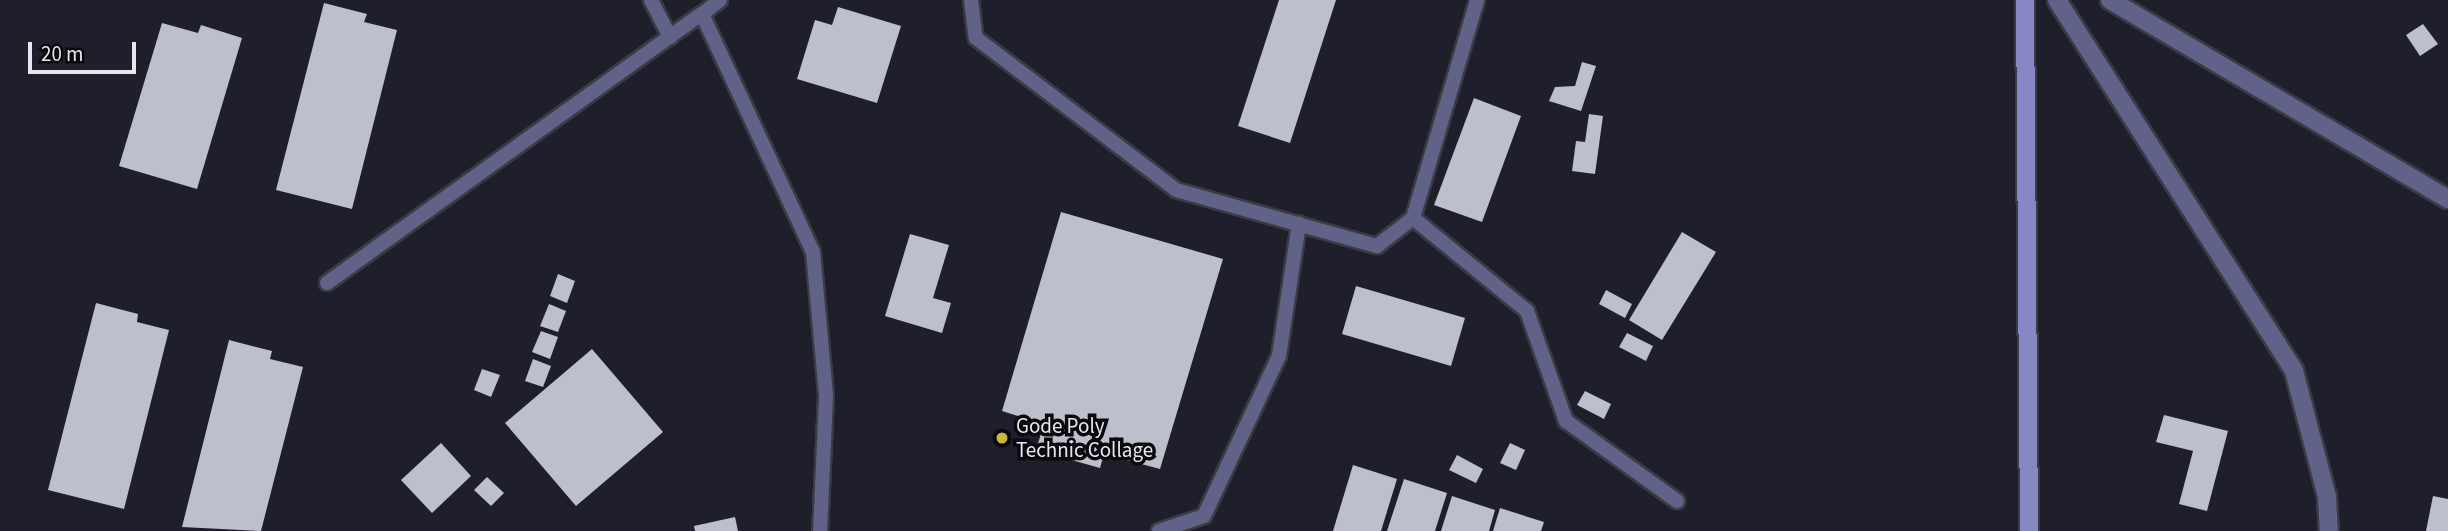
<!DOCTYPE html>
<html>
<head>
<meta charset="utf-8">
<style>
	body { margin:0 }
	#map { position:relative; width:2448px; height:531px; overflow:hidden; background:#1e1f2a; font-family:"Source Sans 3",sans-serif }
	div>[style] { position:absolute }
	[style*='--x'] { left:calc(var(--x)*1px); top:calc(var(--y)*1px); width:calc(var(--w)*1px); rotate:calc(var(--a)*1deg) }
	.building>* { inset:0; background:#bebfcd }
	.roads { filter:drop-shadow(2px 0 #3a3b46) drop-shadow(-2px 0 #3a3b46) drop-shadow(0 2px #3a3b46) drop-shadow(0 -2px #3a3b46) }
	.lane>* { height:14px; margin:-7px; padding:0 7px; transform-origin:7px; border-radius:7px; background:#616288 }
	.street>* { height:18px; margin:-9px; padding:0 9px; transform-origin:9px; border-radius:9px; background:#616288 }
	.secondary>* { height:18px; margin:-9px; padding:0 9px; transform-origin:9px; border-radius:9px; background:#8787c5 }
	.dots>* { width:19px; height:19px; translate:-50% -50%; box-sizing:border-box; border:4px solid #09090e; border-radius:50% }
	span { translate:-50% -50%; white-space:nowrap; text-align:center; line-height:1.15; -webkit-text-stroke:7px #09090e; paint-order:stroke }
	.poi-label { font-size:21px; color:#e6e7ef }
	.left { translate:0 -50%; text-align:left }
	.scale { position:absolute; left:28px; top:42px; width:108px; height:32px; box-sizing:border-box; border:4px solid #e6e7ef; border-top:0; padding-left:9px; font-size:21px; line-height:24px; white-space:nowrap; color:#e6e7ef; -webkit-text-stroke:5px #09090e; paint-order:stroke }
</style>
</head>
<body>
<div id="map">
	<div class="building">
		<div style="clip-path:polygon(1279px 0,1336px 0,1290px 143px,1238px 126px)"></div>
		<div style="clip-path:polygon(324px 3px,367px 14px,364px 22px,397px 30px,352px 209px,276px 190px)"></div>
		<div style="clip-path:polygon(838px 7px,901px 26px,877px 103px,797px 79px,815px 20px,832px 25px)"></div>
		<div style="clip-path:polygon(162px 23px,198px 33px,201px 25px,242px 38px,197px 189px,119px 166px)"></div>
		<div style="clip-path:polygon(2423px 24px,2438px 44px,2420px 56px,2406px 35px)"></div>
		<div style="clip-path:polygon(1582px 62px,1596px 66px,1581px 111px,1549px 101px,1555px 87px,1575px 86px)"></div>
		<div style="clip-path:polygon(1474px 98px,1521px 116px,1482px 222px,1434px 205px)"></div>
		<div style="clip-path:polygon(1589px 114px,1603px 116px,1595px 174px,1572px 171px,1576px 141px,1585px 142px)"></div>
		<div style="clip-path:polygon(1061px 212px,1223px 259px,1160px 469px,1104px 454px,1100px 468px,1036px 450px,1044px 424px,1002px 411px)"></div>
		<div style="clip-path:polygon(1682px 232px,1716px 252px,1662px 340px,1629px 320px)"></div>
		<div style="clip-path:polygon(910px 234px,949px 245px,933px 298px,951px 303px,942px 333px,885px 316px)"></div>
		<div style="clip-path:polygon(558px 274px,575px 281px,567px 303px,550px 296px)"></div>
		<div style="clip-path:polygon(1356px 286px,1465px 318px,1451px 366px,1342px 334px)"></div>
		<div style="clip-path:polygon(1606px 290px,1632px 304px,1625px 318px,1599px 304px)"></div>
		<div style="clip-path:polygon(96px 303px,138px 314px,137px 322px,169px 330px,124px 509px,48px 490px)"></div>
		<div style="clip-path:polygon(549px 304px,566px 311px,558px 332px,540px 326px)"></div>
		<div style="clip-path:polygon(541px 331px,558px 337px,550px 359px,532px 352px)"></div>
		<div style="clip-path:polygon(1627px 333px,1653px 346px,1646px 361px,1619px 347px)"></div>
		<div style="clip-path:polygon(229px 340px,272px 351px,270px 359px,303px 367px,261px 531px,182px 527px)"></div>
		<div style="clip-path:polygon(592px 349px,663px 432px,576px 506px,505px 423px)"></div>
		<div style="clip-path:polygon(533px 359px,551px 366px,543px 387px,525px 381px)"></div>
		<div style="clip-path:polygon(482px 369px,500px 375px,491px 397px,474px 390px)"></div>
		<div style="clip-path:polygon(1585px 391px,1611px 404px,1604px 419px,1577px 405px)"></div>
		<div style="clip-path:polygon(2164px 415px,2228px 431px,2207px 511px,2179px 504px,2193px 451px,2156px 442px)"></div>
		<div style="clip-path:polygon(441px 443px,471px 476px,432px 513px,401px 480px)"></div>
		<div style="clip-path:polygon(1510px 443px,1525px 450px,1516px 470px,1500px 463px)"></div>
		<div style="clip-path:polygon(1457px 455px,1483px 469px,1476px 483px,1449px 470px)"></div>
		<div style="clip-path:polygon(1353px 465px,1397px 479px,1381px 531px,1333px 531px)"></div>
		<div style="clip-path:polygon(487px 477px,504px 493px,491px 506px,474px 490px)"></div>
		<div style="clip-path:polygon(1404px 479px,1447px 493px,1435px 531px,1387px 531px)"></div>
		<div style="clip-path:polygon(1452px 496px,1495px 510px,1489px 531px,1441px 531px)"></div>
		<div style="clip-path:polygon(2433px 496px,2448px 499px,2448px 531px,2426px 531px)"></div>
		<div style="clip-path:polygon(1500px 508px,1544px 522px,1541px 531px,1493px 531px)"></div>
		<div style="clip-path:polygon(735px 517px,738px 531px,695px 531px,694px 526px)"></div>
	</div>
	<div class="roads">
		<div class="lane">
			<div style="--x:651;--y:0;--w:42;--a:62.8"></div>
			<div style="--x:720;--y:0;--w:23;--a:142"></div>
			<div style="--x:702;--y:14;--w:263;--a:65"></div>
			<div style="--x:813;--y:252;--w:145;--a:84.8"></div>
			<div style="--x:826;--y:396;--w:135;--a:92.5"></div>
			<div style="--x:971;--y:0;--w:38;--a:83"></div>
			<div style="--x:976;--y:38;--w:251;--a:37.2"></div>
			<div style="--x:1176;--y:190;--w:209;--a:15.6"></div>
			<div style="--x:1377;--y:246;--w:46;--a:-37.9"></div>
			<div style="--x:1413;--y:218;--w:227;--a:-73.6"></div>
			<div style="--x:1413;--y:218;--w:147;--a:39.2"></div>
			<div style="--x:1527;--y:311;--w:117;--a:70.5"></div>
			<div style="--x:1566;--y:421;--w:137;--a:35.8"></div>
			<div style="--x:327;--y:283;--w:462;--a:-35.7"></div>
			<div style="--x:1159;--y:531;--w:47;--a:-18.4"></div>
			<div style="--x:1204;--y:516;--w:177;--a:-64.9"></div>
			<div style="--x:1279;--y:356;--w:134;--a:-81.4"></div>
		</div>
		<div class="street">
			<div style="--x:2057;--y:0;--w:440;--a:57.4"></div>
			<div style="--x:2294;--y:371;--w:130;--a:75.3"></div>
			<div style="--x:2327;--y:497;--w:34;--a:87"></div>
			<div style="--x:2110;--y:0;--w:392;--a:30.5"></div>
		</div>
		<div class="secondary">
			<div style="--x:2025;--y:0;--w:531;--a:89.57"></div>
		</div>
	</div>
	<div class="dots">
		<div style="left:1002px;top:438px;background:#c9bb3a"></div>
	</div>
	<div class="poi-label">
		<span class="left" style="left:1016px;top:438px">Gode Poly<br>Technic Collage</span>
	</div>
	<div class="scale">20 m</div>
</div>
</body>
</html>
